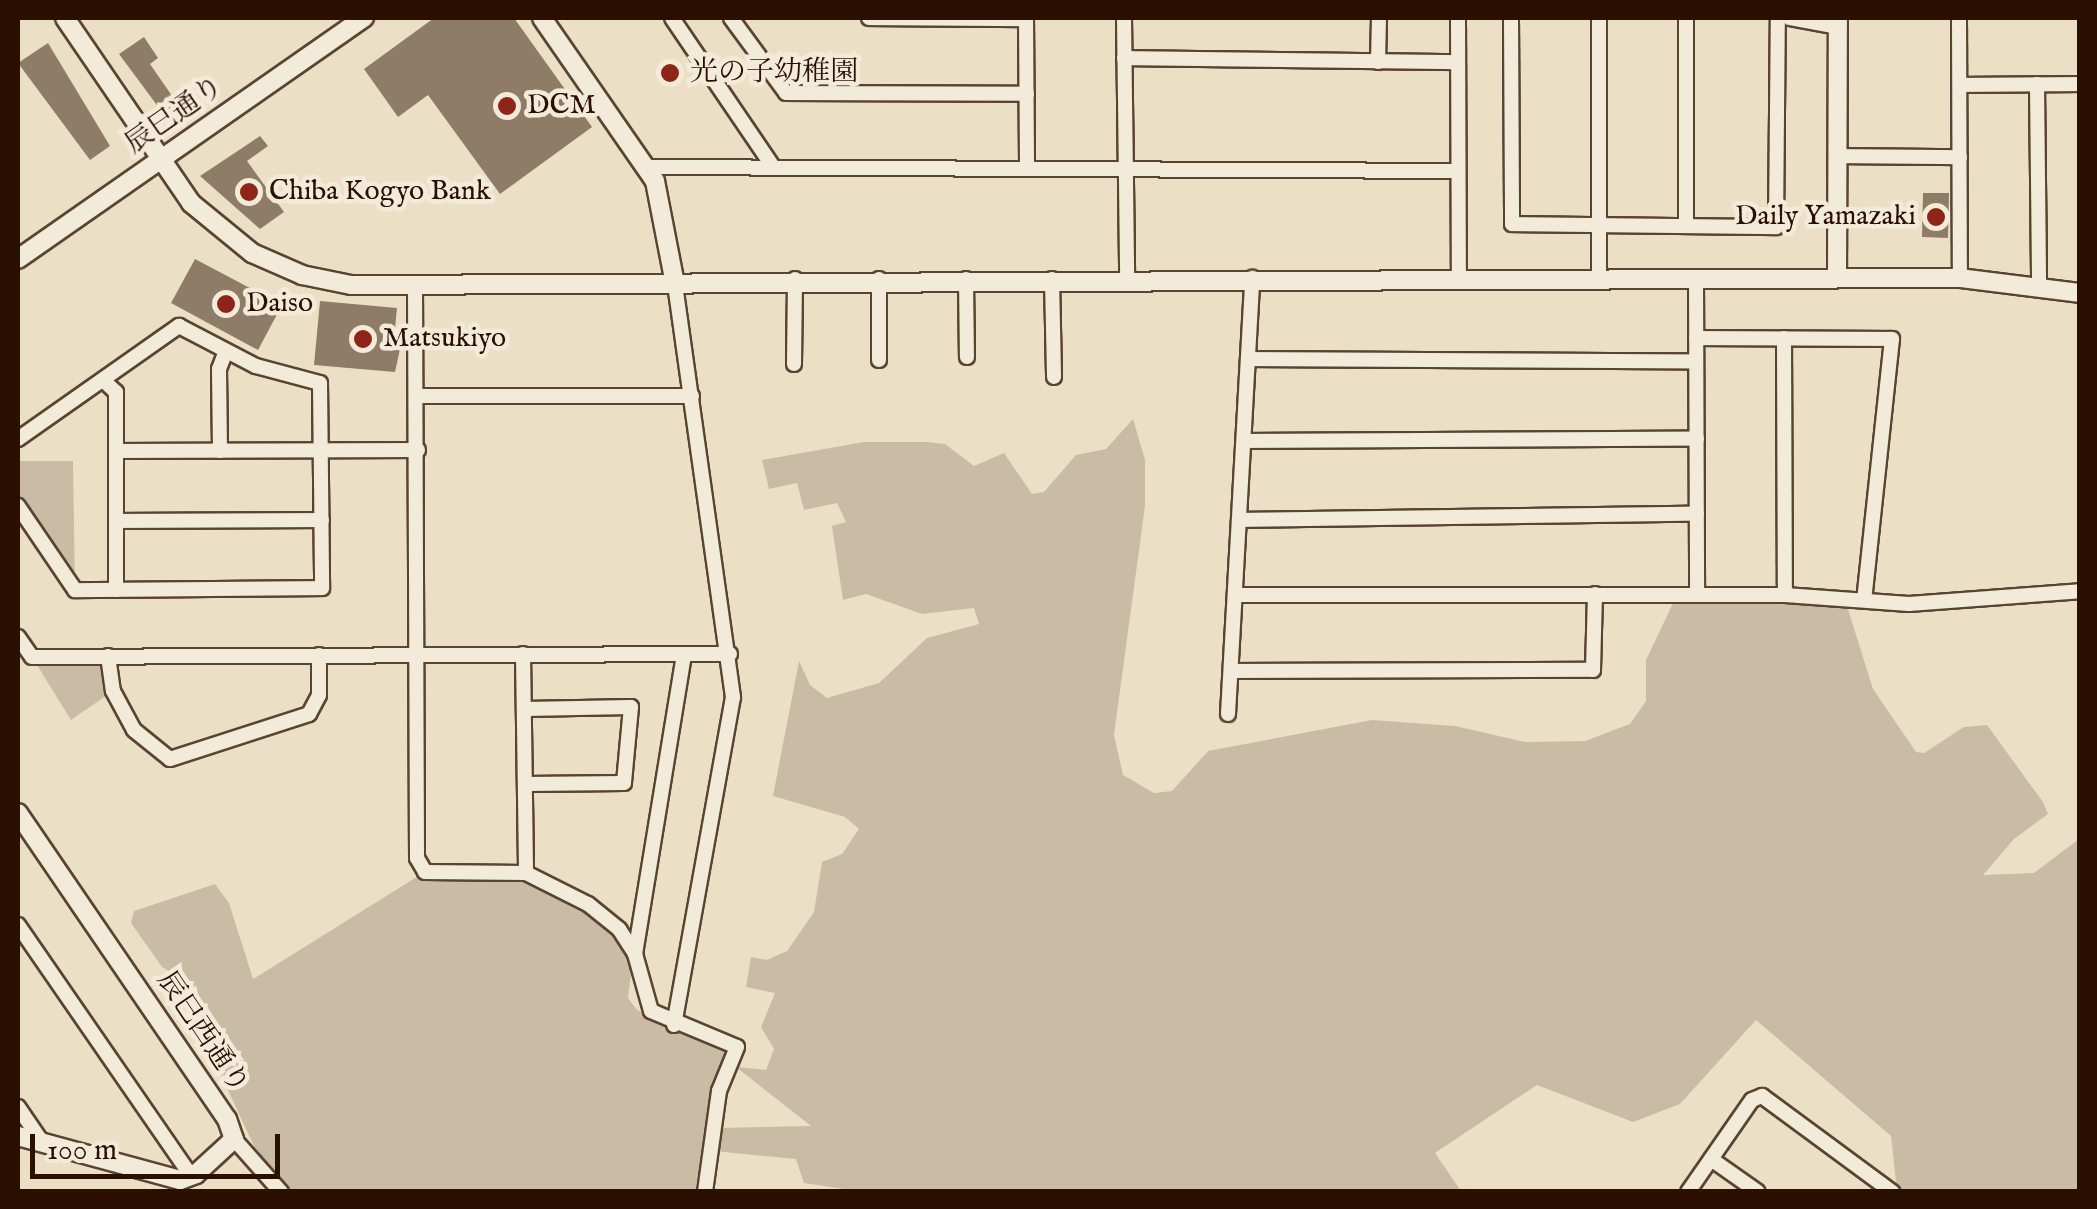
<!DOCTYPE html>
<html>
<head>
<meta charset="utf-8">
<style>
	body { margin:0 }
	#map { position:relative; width:2097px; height:1209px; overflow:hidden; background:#ebe0c5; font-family:"IM FELL English","Noto Serif JP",serif }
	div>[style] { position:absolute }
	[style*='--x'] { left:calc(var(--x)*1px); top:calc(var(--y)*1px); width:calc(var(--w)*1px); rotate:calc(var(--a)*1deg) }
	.green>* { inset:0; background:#cabca4 }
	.building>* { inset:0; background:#8f7c67 }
	.roads { filter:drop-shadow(2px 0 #5b4332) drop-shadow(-2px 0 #5b4332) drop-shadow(0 2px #5b4332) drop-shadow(0 -2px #5b4332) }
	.minor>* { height:14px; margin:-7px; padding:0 7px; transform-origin:7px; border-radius:7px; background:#f2ebd9 }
	.tertiary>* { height:18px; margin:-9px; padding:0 9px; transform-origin:9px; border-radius:9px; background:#f2ebd9 }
	.dots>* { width:28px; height:28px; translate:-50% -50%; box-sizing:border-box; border:5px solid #f2ebd9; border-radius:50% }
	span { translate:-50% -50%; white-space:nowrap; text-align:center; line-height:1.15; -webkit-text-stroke:9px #f2ebd9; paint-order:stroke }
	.poi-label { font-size:28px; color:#2b0f01 }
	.left { translate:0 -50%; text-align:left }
	.right { translate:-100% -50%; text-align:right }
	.street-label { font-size:28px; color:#2b0f01 }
	.frame { position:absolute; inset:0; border:20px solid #2b0f01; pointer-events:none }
	.scale { position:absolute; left:30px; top:1134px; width:250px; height:45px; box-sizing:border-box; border:5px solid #2b0f01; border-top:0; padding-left:12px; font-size:30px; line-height:35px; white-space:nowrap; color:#2b0f01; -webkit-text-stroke:8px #f2ebd9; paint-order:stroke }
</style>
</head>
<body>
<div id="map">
	<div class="green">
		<div style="clip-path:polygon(1133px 419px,1145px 460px,1145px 506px,1114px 735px,1123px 775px,1154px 793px,1172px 791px,1208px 751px,1372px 720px,1455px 726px,1525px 742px,1585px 741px,1630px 724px,1646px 701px,1646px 660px,1675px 599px,1847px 606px,1873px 689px,1916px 752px,1924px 753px,1964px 727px,1987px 725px,2043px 802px,2048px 814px,2014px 839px,1983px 875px,2034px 873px,2079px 839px,2079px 1191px,1897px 1191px,1891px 1136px,1756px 1020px,1680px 1104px,1633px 1122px,1537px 1085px,1435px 1153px,1461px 1191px,857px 1191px,804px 1183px,796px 1159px,714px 1151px,717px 1128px,811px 1126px,736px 1067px,766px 1070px,774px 1049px,761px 1027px,775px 993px,746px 987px,751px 957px,767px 960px,787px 951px,814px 912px,822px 862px,842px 854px,859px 829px,845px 817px,773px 796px,799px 661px,810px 685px,827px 698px,879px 683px,927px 638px,979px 624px,974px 608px,922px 614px,866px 594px,843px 600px,832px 526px,846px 522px,837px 503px,804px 510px,797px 483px,769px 489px,762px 460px,864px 442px,927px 442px,945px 444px,974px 466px,1004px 453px,1032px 494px,1044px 492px,1076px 455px,1106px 449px)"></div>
		<div style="clip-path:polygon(18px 461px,73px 461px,75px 590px,18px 506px)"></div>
		<div style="clip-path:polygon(108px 656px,113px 691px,71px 720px,32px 657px)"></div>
		<div style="clip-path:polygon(423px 873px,525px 879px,568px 895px,621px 941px,632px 965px,628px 998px,637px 1010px,728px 1051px,713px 1092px,699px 1191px,287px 1191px,254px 1146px,190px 1009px,191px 984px,162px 967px,131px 923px,134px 911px,215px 884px,229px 903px,253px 979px)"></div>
	</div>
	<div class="building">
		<div style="clip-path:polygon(434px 18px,514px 18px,592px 127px,500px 194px,428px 95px,398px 117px,364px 69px)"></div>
		<div style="clip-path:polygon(144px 37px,158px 58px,150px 64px,179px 106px,165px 116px,119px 54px)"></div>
		<div style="clip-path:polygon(48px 43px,110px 146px,90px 160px,18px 63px)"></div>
		<div style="clip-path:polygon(260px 136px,268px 146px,247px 161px,284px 212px,260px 229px,200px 176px)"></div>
		<div style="clip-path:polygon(1923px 193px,1949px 193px,1948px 238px,1922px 237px)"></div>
		<div style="clip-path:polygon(195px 259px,282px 305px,258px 350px,171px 303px)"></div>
		<div style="clip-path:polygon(320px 301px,397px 308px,394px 339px,402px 340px,395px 372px,314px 365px)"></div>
	</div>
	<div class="roads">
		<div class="minor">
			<div style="--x:672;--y:18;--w:181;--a:55.8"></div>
			<div style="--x:731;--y:18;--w:93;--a:53.7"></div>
			<div style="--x:786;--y:93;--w:241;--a:0.2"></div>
			<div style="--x:869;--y:18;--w:157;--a:0.4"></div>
			<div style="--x:1026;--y:18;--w:151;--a:89.6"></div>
			<div style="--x:1124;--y:18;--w:261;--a:89.3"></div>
			<div style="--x:1458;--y:18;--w:260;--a:89.8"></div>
			<div style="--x:1511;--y:18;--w:206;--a:89.7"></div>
			<div style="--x:1512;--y:224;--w:264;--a:0.7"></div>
			<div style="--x:1776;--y:227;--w:209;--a:-89.5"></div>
			<div style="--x:1599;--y:18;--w:260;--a:90"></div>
			<div style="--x:1789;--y:18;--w:50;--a:10.4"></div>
			<div style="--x:1959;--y:18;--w:260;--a:89.8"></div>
			<div style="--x:1124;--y:58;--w:333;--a:0.7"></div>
			<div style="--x:1378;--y:62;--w:44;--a:-88.7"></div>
			<div style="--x:2037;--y:84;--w:203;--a:89.4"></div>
			<div style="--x:1960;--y:85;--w:120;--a:-0.5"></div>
			<div style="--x:1837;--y:156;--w:123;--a:0.5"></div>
			<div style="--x:646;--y:167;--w:811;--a:0.28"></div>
			<div style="--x:1686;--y:226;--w:208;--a:-90"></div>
			<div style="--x:1696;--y:278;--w:316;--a:89.8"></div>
			<div style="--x:879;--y:279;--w:81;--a:90"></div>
			<div style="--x:966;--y:279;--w:78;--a:89.3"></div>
			<div style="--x:1052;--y:279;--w:98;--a:88.8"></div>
			<div style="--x:415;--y:285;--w:573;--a:89.8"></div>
			<div style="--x:417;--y:858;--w:16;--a:60"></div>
			<div style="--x:425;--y:872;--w:101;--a:0.6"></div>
			<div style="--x:526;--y:873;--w:69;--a:26.6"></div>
			<div style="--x:588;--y:904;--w:40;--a:39"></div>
			<div style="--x:619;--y:929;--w:30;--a:57"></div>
			<div style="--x:635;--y:954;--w:59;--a:74.3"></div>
			<div style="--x:651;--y:1011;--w:93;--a:22.7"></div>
			<div style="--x:737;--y:1047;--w:48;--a:112.2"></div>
			<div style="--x:719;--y:1091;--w:102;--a:97.9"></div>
			<div style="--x:1696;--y:338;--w:196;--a:0.3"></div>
			<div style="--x:1892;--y:339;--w:262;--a:96.1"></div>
			<div style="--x:1784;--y:338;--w:257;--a:89.8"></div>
			<div style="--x:1249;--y:359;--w:447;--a:0.3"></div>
			<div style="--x:794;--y:364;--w:85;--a:-89.3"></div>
			<div style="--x:103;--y:380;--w:18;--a:43"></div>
			<div style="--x:116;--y:392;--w:198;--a:90"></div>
			<div style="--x:418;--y:396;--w:274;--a:0"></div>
			<div style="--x:18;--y:439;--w:197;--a:-35.1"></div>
			<div style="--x:179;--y:326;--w:87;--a:27.5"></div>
			<div style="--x:256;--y:366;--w:66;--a:14.9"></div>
			<div style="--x:320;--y:383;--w:205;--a:89.4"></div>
			<div style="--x:322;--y:588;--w:247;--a:179.5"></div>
			<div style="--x:75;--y:590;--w:102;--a:-124.2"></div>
			<div style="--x:1246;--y:441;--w:451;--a:-0.3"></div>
			<div style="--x:117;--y:451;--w:301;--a:-0.2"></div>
			<div style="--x:220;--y:451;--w:82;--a:-90.7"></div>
			<div style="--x:219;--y:369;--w:17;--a:-69"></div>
			<div style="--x:1242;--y:520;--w:455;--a:-0.8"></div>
			<div style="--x:116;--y:521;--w:206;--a:-0.3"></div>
			<div style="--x:1237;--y:595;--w:548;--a:0"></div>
			<div style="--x:1785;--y:595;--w:124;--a:4.2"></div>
			<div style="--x:1909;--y:604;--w:171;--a:-4.3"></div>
			<div style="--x:18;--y:637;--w:24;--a:55"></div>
			<div style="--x:32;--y:657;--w:698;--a:-0.25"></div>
			<div style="--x:523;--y:654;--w:219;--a:89.2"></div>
			<div style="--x:108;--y:656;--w:35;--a:82"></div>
			<div style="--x:113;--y:691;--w:44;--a:61.7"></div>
			<div style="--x:134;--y:730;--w:46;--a:38.9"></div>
			<div style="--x:170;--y:759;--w:146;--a:-17.9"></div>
			<div style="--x:309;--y:714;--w:21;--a:-62"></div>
			<div style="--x:319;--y:695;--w:40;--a:-90"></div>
			<div style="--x:1233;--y:671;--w:360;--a:-0.2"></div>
			<div style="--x:1593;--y:670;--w:76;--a:-88.5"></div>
			<div style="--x:525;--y:709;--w:106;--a:-1.1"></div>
			<div style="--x:631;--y:707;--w:76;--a:95.3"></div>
			<div style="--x:624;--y:783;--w:98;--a:179.4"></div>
			<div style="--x:1228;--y:714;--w:437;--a:-86.8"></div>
			<div style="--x:18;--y:925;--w:306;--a:55.4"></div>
			<div style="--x:635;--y:954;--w:304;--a:-80.7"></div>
			<div style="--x:674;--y:1025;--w:333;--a:-79.8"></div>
			<div style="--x:733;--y:697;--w:417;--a:-98"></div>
			<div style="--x:18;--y:1107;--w:42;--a:55.6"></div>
			<div style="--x:234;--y:1139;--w:71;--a:48.4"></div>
			<div style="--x:1711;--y:1159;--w:57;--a:35.1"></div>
			<div style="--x:1688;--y:1192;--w:112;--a:-55.2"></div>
			<div style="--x:1752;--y:1100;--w:11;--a:-22"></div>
			<div style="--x:1762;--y:1096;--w:162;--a:36.4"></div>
		</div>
		<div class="tertiary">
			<div style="--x:65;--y:18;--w:224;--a:55.7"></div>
			<div style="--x:191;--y:203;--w:79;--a:39.3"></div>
			<div style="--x:252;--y:253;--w:55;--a:23.7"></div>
			<div style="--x:302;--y:275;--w:50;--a:11.5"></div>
			<div style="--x:351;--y:285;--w:1609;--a:-0.25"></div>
			<div style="--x:1960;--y:278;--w:121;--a:7.1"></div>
			<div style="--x:542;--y:18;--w:198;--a:55.3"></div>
			<div style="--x:655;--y:181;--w:105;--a:79"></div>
			<div style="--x:18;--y:259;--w:422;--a:-34.9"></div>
			<div style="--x:1837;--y:277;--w:259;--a:-89.8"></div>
			<div style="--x:18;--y:813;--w:371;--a:55.7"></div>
			<div style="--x:227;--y:1119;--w:21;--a:71"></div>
			<div style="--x:234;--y:1139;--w:52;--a:137.4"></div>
			<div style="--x:196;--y:1174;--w:17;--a:159"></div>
			<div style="--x:180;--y:1180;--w:168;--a:-164.8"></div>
		</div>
	</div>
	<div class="dots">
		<div style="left:670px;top:73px;background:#8f2418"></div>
		<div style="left:507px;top:106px;background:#8f2418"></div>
		<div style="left:249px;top:192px;background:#8f2418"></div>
		<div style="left:1936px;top:217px;background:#8f2418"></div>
		<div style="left:226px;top:304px;background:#8f2418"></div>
		<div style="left:363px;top:339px;background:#8f2418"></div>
	</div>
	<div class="poi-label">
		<span class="left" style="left:690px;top:73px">光の子幼稚園</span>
		<span class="left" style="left:527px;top:106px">DCM</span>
		<span class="left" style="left:269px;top:192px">Chiba Kogyo Bank</span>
		<span class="right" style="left:1916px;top:217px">Daily Yamazaki</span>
		<span class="left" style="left:246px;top:304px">Daiso</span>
		<span class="left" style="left:383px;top:339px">Matsukiyo</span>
	</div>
	<div class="street-label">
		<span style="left:175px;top:116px;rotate:-35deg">辰巳通り</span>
		<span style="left:202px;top:1033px;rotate:56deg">辰巳西通り</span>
	</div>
	<div class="frame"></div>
	<div class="scale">100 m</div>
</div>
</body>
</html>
